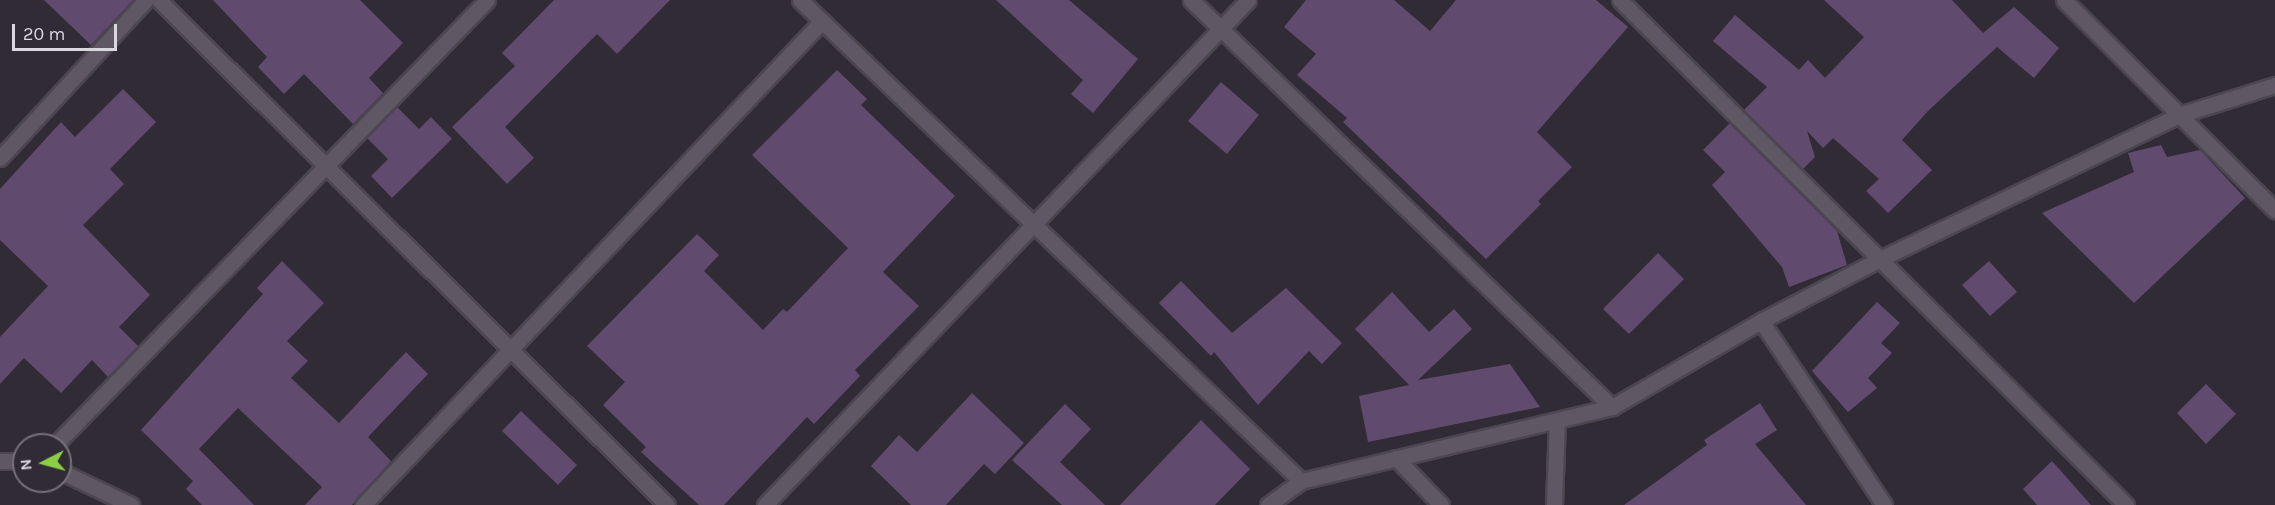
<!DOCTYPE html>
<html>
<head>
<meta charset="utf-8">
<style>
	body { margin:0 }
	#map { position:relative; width:2275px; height:505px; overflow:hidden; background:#312b36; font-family:Karla,sans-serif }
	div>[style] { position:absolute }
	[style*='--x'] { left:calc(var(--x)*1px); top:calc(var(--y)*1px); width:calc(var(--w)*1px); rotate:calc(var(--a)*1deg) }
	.building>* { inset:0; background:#604b6f }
	.roads { filter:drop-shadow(2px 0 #4b464f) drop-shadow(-2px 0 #4b464f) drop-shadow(0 2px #4b464f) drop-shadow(0 -2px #4b464f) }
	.street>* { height:15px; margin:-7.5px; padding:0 7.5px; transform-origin:7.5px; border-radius:7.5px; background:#5f5764 }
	span { translate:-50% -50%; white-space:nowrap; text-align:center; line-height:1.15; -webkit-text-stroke:6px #312b36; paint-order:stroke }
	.north { position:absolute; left:12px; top:433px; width:60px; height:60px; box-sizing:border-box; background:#312b36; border:2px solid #757079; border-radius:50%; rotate:264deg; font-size:16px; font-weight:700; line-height:24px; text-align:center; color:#dbd7de }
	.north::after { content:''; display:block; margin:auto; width:21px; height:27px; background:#8bce46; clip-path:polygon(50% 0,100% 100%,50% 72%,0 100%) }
	.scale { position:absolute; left:12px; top:24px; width:105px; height:27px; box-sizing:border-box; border:3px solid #dbd7de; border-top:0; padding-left:8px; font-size:18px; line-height:21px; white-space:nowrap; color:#dbd7de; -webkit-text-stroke:4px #312b36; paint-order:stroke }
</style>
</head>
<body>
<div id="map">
	<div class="building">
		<div style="clip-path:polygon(44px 0,133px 0,91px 45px)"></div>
		<div style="clip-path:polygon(213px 0,360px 0,403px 43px,369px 78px,383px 93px,353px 124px,304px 74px,284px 94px,258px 67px,267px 57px)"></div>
		<div style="clip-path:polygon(554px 0,670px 0,617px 54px,597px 34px,505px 127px,534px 158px,507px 184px,452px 127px,515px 66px,502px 53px)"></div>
		<div style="clip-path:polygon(996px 0,1069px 0,1138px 59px,1093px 113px,1071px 94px,1083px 80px)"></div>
		<div style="clip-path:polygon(1306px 0,1394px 0,1430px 31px,1456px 0,1596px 0,1628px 27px,1537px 132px,1572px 167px,1538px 201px,1541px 204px,1486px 259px,1343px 122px,1347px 118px,1297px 75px,1316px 54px,1284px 27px)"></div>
		<div style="clip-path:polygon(1824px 0,1952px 0,1983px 33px,2014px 7px,2059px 48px,2034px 78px,1997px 47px,1928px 111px,1902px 140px,1932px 170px,1888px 213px,1866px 191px,1879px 179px,1833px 138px,1823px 148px,1807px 131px,1815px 157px,1803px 169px,1744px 110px,1767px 87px,1713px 41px,1735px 15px,1799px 70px,1808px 60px,1825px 78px,1864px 37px)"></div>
		<div style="clip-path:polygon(837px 70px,867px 99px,861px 105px,955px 196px,883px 272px,919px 306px,855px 370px,860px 376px,814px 424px,807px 417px,724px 505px,699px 505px,641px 452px,646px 447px,603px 405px,625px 382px,587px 346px,697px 234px,719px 255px,704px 271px,763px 330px,783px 309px,787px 312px,848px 248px,752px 155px)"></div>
		<div style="clip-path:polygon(1221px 82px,1259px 115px,1227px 154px,1188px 121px)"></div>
		<div style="clip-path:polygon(123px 89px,156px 122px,110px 169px,124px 184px,83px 225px,150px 295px,119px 327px,138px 346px,108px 377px,92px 360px,61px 393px,24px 358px,0 384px,0 337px,48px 286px,0 240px,0 189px,61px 122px,75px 137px)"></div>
		<div style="clip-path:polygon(397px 107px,419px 129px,431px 117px,452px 139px,392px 198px,371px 176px,388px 159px,367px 138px)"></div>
		<div style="clip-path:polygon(1730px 123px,1837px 231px,1847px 265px,1789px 287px,1782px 267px,1712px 185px,1725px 172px,1703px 150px)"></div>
		<div style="clip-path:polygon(2161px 145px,2167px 157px,2200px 150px,2245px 198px,2134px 303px,2042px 213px,2134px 172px,2128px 153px)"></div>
		<div style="clip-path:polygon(1658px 253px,1684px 279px,1629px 334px,1603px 309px)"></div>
		<div style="clip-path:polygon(282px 261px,324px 303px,287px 341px,308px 361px,291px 378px,339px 423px,406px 352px,428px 374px,368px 437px,391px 461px,352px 505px,305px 505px,322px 487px,238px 408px,199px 449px,254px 505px,202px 505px,186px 489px,193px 481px,141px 430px,263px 294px,257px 288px)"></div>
		<div style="clip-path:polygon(1989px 261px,2017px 292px,1990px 316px,1962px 285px)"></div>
		<div style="clip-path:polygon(1181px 281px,1232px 333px,1286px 288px,1342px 343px,1322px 364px,1309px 351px,1258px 405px,1214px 352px,1211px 356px,1159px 303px)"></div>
		<div style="clip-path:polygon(1392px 292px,1429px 332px,1454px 309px,1472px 329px,1418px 380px,1510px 364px,1540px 407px,1368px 442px,1359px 396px,1409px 385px,1355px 329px)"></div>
		<div style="clip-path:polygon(1877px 302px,1900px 323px,1881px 343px,1892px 353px,1868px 378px,1877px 388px,1848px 412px,1812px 371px)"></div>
		<div style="clip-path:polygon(2206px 384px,2236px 414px,2206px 444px,2177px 413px)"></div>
		<div style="clip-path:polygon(972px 393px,1024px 443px,995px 474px,984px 464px,946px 505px,911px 505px,871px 466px,899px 435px,917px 452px)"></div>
		<div style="clip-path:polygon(1760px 403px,1777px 430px,1755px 444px,1806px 505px,1624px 505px,1707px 445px,1704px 440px)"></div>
		<div style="clip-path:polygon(1065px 404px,1091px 429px,1060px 462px,1105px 505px,1062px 505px,1012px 460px)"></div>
		<div style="clip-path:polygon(521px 411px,577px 465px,558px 485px,502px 431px)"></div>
		<div style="clip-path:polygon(1201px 420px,1250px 469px,1215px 505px,1120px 505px)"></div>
		<div style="clip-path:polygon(2052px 461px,2091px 505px,2037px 505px,2023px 489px)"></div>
	</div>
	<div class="roads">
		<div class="street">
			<div style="--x:159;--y:0;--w:716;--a:44.83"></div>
			<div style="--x:800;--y:0;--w:695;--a:43.83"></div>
			<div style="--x:1191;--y:0;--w:586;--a:44.03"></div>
			<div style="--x:1620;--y:0;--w:715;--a:44.94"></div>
			<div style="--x:2064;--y:0;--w:298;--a:44.9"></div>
			<div style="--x:0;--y:158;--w:215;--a:-47.3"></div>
			<div style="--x:1761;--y:321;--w:221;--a:56.2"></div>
			<div style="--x:55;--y:445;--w:620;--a:-45.85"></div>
			<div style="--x:1396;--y:458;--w:65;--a:46.2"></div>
			<div style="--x:0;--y:461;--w:24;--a:0"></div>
			<div style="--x:60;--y:471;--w:79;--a:25.6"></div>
			<div style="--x:363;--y:505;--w:667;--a:-46.52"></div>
			<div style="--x:765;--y:505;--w:699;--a:-46.28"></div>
			<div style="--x:1268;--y:505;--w:41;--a:-36"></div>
			<div style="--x:1301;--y:481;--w:320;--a:-13.4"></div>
			<div style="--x:1612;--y:407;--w:172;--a:-30"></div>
			<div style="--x:1761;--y:321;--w:134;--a:-27.5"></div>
			<div style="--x:1880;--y:259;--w:332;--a:-25.7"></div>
			<div style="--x:2179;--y:115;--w:101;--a:-17.4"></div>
			<div style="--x:1554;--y:505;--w:85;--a:-88"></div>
		</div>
	</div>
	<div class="north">N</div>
	<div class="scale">20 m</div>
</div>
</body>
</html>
